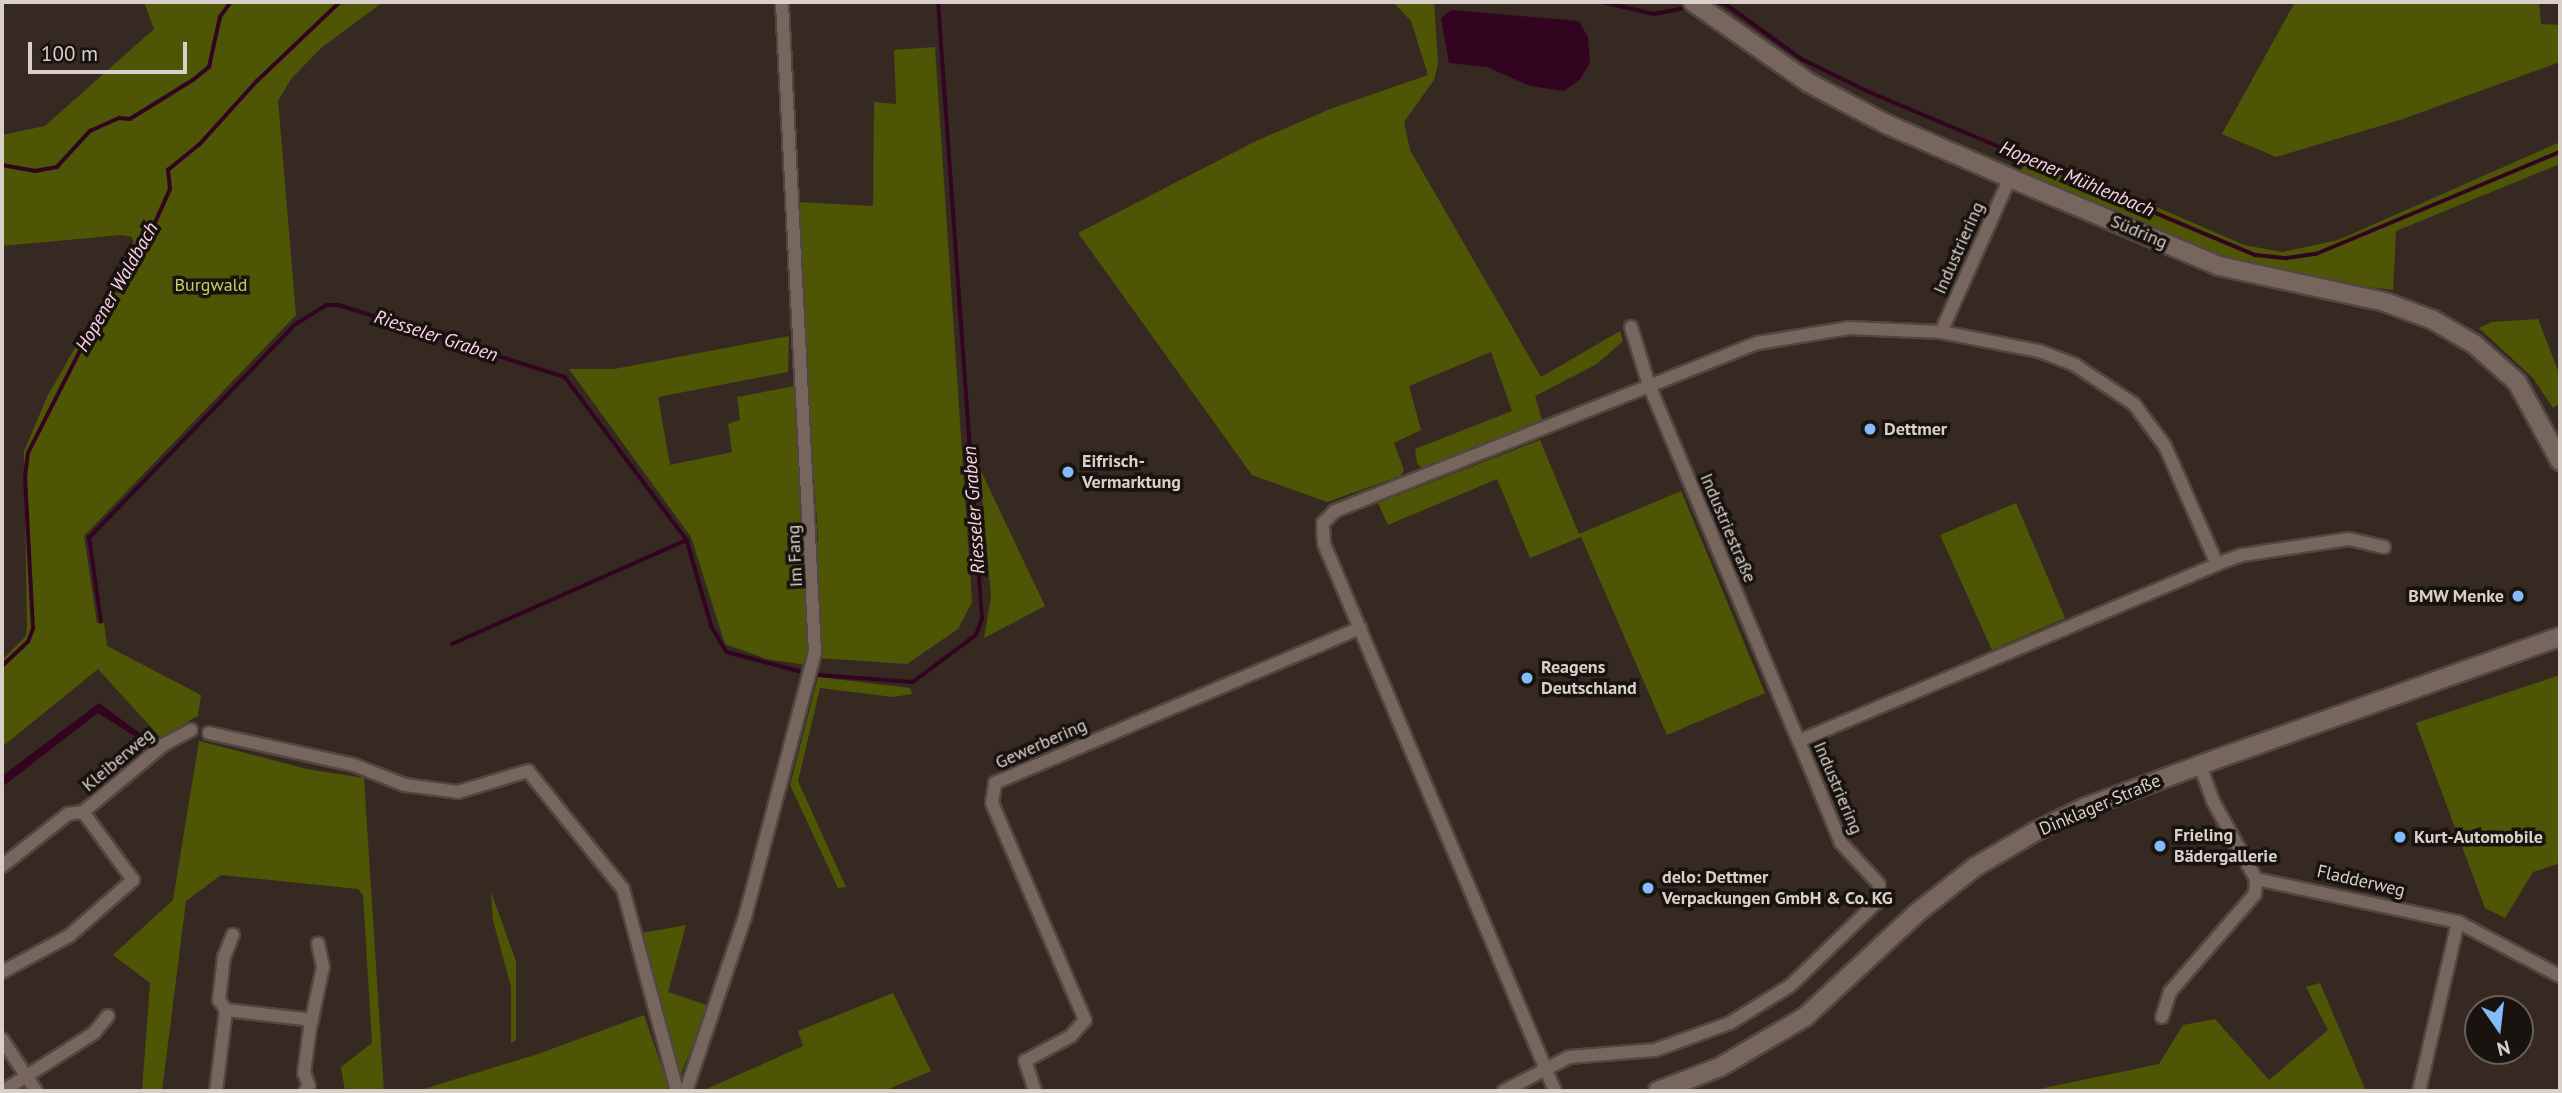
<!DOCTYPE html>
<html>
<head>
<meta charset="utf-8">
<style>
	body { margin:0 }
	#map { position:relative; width:2562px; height:1093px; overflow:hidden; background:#362921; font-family:"PT Sans",sans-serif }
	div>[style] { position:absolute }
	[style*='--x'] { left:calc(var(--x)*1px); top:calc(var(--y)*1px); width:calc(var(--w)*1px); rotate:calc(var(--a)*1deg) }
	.green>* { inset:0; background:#4e5606 }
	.water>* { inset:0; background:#320420 }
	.stream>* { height:3.5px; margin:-1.75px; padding:0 1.75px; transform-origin:1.75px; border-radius:1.75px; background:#320420 }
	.roads { filter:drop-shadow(2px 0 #524640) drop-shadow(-2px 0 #524640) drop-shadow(0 2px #524640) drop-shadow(0 -2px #524640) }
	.street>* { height:12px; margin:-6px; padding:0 6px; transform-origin:6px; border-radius:6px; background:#76665e }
	.secondary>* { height:18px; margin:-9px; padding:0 9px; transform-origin:9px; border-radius:9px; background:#76665e }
	.dots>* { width:19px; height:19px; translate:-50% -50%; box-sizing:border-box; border:4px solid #191310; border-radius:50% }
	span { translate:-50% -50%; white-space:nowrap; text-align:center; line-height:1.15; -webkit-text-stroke:7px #191310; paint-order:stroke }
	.street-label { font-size:18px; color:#d9d0cb }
	.park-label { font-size:18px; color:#c2d066 }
	.poi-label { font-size:18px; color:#d9d0cb; font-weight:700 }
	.left { translate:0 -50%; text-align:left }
	.right { translate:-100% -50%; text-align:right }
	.water-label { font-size:19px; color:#fcd3e7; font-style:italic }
	.frame { position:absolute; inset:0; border:4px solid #d9d0cb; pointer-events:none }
	.north { position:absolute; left:2464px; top:995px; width:70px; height:70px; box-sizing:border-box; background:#191310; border:2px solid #665f5b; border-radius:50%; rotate:166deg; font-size:19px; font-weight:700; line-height:28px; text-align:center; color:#d9d0cb }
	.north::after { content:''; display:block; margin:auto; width:24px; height:32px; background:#84bcfb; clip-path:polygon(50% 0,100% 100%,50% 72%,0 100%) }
	.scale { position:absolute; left:28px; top:42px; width:159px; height:32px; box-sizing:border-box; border:4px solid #d9d0cb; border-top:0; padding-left:9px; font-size:21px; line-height:24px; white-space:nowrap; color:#d9d0cb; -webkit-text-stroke:5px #191310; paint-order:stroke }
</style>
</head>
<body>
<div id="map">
	<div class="green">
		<div style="clip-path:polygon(144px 2px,383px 2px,321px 48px,291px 79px,278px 101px,296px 315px,84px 536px,97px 623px,104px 623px,107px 646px,201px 695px,198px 716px,160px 737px,98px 669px,2px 747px,2px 660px,26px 636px,27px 627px,24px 451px,48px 395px,105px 295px,133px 259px,135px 247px,132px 237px,121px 235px,2px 246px,2px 135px,45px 126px,154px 29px)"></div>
		<div style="clip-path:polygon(1393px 2px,1434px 2px,1438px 64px,1434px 80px,1404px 122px,1410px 150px,1541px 377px,1620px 331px,1623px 341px,1597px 364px,1535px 396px,1542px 420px,1423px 468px,1417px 464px,1415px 449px,1512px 411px,1491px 352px,1409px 386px,1421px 430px,1394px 443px,1404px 470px,1400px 476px,1327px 502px,1252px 475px,1078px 233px,1256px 141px,1330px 109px,1428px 75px,1411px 21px)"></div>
		<div style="clip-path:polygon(2295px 2px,2539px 2px,2541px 24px,2560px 25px,2560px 62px,2400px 120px,2276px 157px,2222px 134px)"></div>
		<div style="clip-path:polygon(935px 47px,972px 602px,958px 629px,907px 664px,818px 658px,818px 538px,796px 202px,873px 206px,874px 102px,896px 104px,894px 50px)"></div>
		<div style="clip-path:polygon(2560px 142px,2560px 164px,2396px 231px,2393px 290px,2321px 281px,2228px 260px,2020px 172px,2033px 153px,2244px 245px,2282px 252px,2338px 240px)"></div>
		<div style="clip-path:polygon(2538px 319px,2560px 376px,2560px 403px,2553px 408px,2533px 378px,2479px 328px,2492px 322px)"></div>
		<div style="clip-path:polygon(789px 336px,788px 372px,658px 397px,670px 465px,732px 452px,728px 424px,740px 420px,737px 397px,795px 386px,808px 550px,810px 644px,806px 665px,767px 659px,725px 644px,691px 537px,569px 369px,614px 369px)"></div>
		<div style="clip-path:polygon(1540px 440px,1579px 534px,1681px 491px,1765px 693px,1667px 735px,1581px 537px,1530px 558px,1497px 479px,1388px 525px,1378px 503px)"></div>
		<div style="clip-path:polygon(980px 469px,1045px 606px,984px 638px,991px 597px)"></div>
		<div style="clip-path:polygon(2016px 503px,2065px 618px,1992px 650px,1940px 535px)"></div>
		<div style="clip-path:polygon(2560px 675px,2560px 863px,2533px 872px,2505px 918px,2485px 908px,2416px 723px)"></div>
		<div style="clip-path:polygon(818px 677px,910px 688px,912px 694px,893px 697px,820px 688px,798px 781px,846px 887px,838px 888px,790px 785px)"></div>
		<div style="clip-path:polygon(199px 741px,307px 769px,364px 778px,384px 1091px,345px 1091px,341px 1067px,372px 1043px,363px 895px,358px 889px,221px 875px,186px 901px,162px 1091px,142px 1091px,150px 983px,113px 955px,173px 900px)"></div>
		<div style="clip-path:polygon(491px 892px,516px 961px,516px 1040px,511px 1043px,511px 987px,493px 920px)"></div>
		<div style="clip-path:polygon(686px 925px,668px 992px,709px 1006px,680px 1076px,642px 933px)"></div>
		<div style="clip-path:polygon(2320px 983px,2366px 1091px,2030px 1091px,2159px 1064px,2183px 1025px,2215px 1019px,2269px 1080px,2328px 1030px,2306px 987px)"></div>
		<div style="clip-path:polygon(893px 993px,931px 1071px,884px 1091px,702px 1091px,803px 1046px,798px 1031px)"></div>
		<div style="clip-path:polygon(644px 1015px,670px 1091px,417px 1091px,538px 1054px)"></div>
	</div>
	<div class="water">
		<div style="clip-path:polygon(1451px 10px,1579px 21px,1588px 37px,1590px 63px,1580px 79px,1564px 91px,1530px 86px,1487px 67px,1449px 63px,1441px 18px)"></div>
		<div style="clip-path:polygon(99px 703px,149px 740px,142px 741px,98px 713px,2px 787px,2px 776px)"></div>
	</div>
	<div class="stream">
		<div style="--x:1602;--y:2;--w:53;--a:13"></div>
		<div style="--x:1654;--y:14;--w:36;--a:-11"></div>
		<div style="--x:1707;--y:4;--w:17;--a:-3"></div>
		<div style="--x:1724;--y:3;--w:96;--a:35.7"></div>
		<div style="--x:1802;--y:59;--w:72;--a:26.2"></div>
		<div style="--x:1867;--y:91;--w:422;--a:22.9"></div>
		<div style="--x:2256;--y:255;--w:30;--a:6"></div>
		<div style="--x:2286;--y:258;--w:30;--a:-8"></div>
		<div style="--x:2316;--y:254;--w:264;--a:-22.7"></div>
		<div style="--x:2;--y:165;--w:34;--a:10"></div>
		<div style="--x:35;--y:171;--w:22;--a:-10"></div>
		<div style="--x:57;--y:167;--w:49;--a:-47.5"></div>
		<div style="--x:90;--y:131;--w:32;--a:-24"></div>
		<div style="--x:119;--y:118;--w:11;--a:5"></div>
		<div style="--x:130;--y:119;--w:74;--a:-31.8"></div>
		<div style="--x:193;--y:80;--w:21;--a:-39"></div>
		<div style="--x:209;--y:67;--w:51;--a:-77.6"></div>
		<div style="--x:220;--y:17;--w:19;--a:-54"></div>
		<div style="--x:101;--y:622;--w:85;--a:-98.1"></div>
		<div style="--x:89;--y:538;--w:298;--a:-46"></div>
		<div style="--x:296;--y:324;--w:36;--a:-32"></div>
		<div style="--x:326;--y:305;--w:13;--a:0"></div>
		<div style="--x:339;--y:305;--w:237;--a:17.7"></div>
		<div style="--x:565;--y:377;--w:204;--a:53.2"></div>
		<div style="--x:687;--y:540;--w:91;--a:74"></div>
		<div style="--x:712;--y:627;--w:29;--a:59"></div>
		<div style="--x:727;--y:652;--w:74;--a:14.8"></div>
		<div style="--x:452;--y:644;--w:257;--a:-23.9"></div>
		<div style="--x:2;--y:666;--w:35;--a:-43"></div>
		<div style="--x:28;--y:642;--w:14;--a:-69"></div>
		<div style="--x:33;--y:629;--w:152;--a:-93"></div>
		<div style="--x:25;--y:477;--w:24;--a:-83"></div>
		<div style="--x:28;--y:453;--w:176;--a:-63"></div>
		<div style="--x:108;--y:296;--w:56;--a:-52.3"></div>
		<div style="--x:142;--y:252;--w:69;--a:-66"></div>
		<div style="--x:170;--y:189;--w:19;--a:-96"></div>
		<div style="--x:168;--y:170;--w:41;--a:-39.1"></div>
		<div style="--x:200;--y:144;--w:85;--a:-47.9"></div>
		<div style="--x:257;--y:81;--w:115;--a:-43.6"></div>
		<div style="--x:819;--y:675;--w:94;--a:4.3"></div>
		<div style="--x:913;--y:682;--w:79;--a:-36.7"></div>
		<div style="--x:976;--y:635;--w:17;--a:-69"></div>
		<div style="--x:982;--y:619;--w:619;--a:-94.08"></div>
	</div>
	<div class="roads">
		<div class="street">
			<div style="--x:1631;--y:327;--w:61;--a:72.8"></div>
			<div style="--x:1649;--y:385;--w:386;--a:67.2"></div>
			<div style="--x:1941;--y:332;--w:100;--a:11"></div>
			<div style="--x:2039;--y:351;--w:39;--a:21"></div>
			<div style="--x:2075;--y:365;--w:71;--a:33.5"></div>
			<div style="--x:2134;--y:404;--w:52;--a:53.6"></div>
			<div style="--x:2165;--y:446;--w:129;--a:66.2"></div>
			<div style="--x:2217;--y:564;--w:27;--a:-20"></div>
			<div style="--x:2242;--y:555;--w:108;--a:-8.5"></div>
			<div style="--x:2349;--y:539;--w:36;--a:13"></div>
			<div style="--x:209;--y:733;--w:148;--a:12.4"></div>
			<div style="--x:354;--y:765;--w:55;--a:21.4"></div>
			<div style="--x:405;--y:785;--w:53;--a:7.5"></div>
			<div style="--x:458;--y:792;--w:73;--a:-16.7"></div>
			<div style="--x:528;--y:771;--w:151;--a:51.2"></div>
			<div style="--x:623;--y:889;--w:209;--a:75"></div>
			<div style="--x:2;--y:866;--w:84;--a:-38.2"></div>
			<div style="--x:68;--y:814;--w:15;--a:-8"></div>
			<div style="--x:83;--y:812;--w:104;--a:-39.9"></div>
			<div style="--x:163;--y:745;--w:32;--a:-28"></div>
			<div style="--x:2256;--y:879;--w:207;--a:12"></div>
			<div style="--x:2458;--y:922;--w:115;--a:27.9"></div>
			<div style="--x:2;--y:972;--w:76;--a:-28.2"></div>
			<div style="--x:69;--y:936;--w:85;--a:-41.2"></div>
			<div style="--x:133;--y:880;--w:84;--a:-126.3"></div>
			<div style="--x:226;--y:1010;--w:87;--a:6.6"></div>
			<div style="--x:2162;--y:1017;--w:26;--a:-72"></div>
			<div style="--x:2170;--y:992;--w:130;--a:-49.1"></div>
			<div style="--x:2255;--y:894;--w:15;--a:-86"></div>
			<div style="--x:2256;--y:879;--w:89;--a:-118.9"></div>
			<div style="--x:2213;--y:801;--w:38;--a:-110"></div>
			<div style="--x:2;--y:1039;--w:62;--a:56.8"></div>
			<div style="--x:3;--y:1091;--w:108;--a:-32.5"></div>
			<div style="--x:94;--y:1033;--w:22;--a:-51"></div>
			<div style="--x:216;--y:1091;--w:82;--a:-83"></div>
			<div style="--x:226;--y:1010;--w:12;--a:-125"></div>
			<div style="--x:219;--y:1000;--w:43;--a:-83.4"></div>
			<div style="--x:224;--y:957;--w:24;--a:-68"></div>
			<div style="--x:305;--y:1091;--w:6;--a:-51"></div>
			<div style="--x:309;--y:1086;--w:14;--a:-111"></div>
			<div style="--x:304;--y:1073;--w:45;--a:-82.4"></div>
			<div style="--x:310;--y:1028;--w:62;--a:-78"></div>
			<div style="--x:323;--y:967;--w:24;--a:-102"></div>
			<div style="--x:686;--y:1091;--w:184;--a:-71.3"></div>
			<div style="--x:745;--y:917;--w:274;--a:-75.2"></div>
			<div style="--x:815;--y:652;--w:651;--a:-92.91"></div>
			<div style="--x:1035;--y:1091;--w:32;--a:-108"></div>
			<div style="--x:1025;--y:1061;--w:52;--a:-28.5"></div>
			<div style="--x:1071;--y:1036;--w:21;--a:-49"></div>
			<div style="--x:1085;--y:1020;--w:236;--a:-113.2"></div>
			<div style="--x:992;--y:803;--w:20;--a:-81"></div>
			<div style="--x:995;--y:783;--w:397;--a:-23"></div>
			<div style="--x:1504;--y:1091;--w:73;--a:-27.6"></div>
			<div style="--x:1569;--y:1057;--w:86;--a:-4.7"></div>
			<div style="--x:1655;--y:1050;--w:80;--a:-19.8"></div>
			<div style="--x:1730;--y:1023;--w:70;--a:-31.7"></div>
			<div style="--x:1790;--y:986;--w:122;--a:-44"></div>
			<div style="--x:1878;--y:901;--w:17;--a:-87"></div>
			<div style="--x:1879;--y:884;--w:56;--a:-132.8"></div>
			<div style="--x:1841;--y:843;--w:110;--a:-112.4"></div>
			<div style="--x:1799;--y:741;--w:454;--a:-22.9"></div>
			<div style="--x:1555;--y:1091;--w:594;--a:-112.89"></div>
			<div style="--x:1324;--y:544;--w:21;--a:-93"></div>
			<div style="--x:1323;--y:523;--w:17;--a:-45"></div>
			<div style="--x:1335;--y:511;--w:455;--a:-21.7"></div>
			<div style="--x:1758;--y:343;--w:92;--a:-9.4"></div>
			<div style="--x:1849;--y:328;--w:92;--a:2.5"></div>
			<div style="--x:1941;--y:332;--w:169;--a:-65.9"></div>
			<div style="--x:2419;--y:1091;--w:173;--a:-77"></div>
		</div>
		<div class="secondary">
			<div style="--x:1693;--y:2;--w:141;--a:34.9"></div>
			<div style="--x:1809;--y:83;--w:87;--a:28"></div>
			<div style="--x:1886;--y:124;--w:135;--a:23.5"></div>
			<div style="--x:2010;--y:178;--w:227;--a:22.8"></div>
			<div style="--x:2219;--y:266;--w:170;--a:12.2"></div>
			<div style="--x:2385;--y:302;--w:51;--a:20.6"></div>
			<div style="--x:2433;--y:320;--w:48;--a:30.3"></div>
			<div style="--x:2474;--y:344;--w:57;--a:41.5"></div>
			<div style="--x:2517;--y:382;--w:90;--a:61.4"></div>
			<div style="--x:1658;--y:1091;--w:66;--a:-21.2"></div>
			<div style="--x:1720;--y:1067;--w:99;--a:-30.5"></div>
			<div style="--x:1805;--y:1017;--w:154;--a:-42.9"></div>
			<div style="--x:1918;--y:912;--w:73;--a:-38.3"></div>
			<div style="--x:1975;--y:867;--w:71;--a:-30.5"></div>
			<div style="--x:2036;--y:831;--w:55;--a:-25.6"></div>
			<div style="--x:2086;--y:807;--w:121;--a:-20.2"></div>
			<div style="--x:2200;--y:765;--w:382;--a:-19.6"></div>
		</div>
	</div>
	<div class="dots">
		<div style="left:1870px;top:429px;background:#84bcfb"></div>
		<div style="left:1068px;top:472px;background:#84bcfb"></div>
		<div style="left:2518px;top:596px;background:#84bcfb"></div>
		<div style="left:1527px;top:678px;background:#84bcfb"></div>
		<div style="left:2400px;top:837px;background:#84bcfb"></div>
		<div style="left:2160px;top:846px;background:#84bcfb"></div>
		<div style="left:1648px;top:888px;background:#84bcfb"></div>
	</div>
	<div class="street-label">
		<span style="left:2139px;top:232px;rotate:23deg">Südring</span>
		<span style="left:1959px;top:248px;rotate:-66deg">Industriering</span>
		<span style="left:1728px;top:528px;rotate:67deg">Industriestraße</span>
		<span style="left:795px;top:556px;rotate:-93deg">Im Fang</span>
		<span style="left:1041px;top:744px;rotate:-24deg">Gewerbering</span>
		<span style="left:118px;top:760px;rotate:-40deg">Kleiberweg</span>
		<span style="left:1838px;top:788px;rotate:67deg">Industriering</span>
		<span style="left:2100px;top:805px;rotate:-23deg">Dinklager Straße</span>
		<span style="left:2361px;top:881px;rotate:13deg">Fladderweg</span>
	</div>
	<div class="park-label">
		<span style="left:211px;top:285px">Burgwald</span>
	</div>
	<div class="poi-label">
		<span class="left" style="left:1884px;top:429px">Dettmer</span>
		<span class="left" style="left:1082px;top:472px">Eifrisch-<br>Vermarktung</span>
		<span class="right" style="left:2504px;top:596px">BMW Menke</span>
		<span class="left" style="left:1541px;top:678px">Reagens<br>Deutschland</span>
		<span class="left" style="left:2174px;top:846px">Frieling<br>Bädergallerie</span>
		<span class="left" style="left:2414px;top:837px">Kurt-Automobile</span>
		<span class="left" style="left:1662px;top:888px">delo: Dettmer<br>Verpackungen GmbH &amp; Co. KG</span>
	</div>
	<div class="water-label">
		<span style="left:2077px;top:179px;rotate:23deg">Hopener Mühlenbach</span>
		<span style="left:117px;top:287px;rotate:-60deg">Hopener Waldbach</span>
		<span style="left:436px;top:336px;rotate:18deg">Riesseler Graben</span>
		<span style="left:974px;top:510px;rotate:-94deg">Riesseler Graben</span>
	</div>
	<div class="frame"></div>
	<div class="north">N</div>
	<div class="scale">100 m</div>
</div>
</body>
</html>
